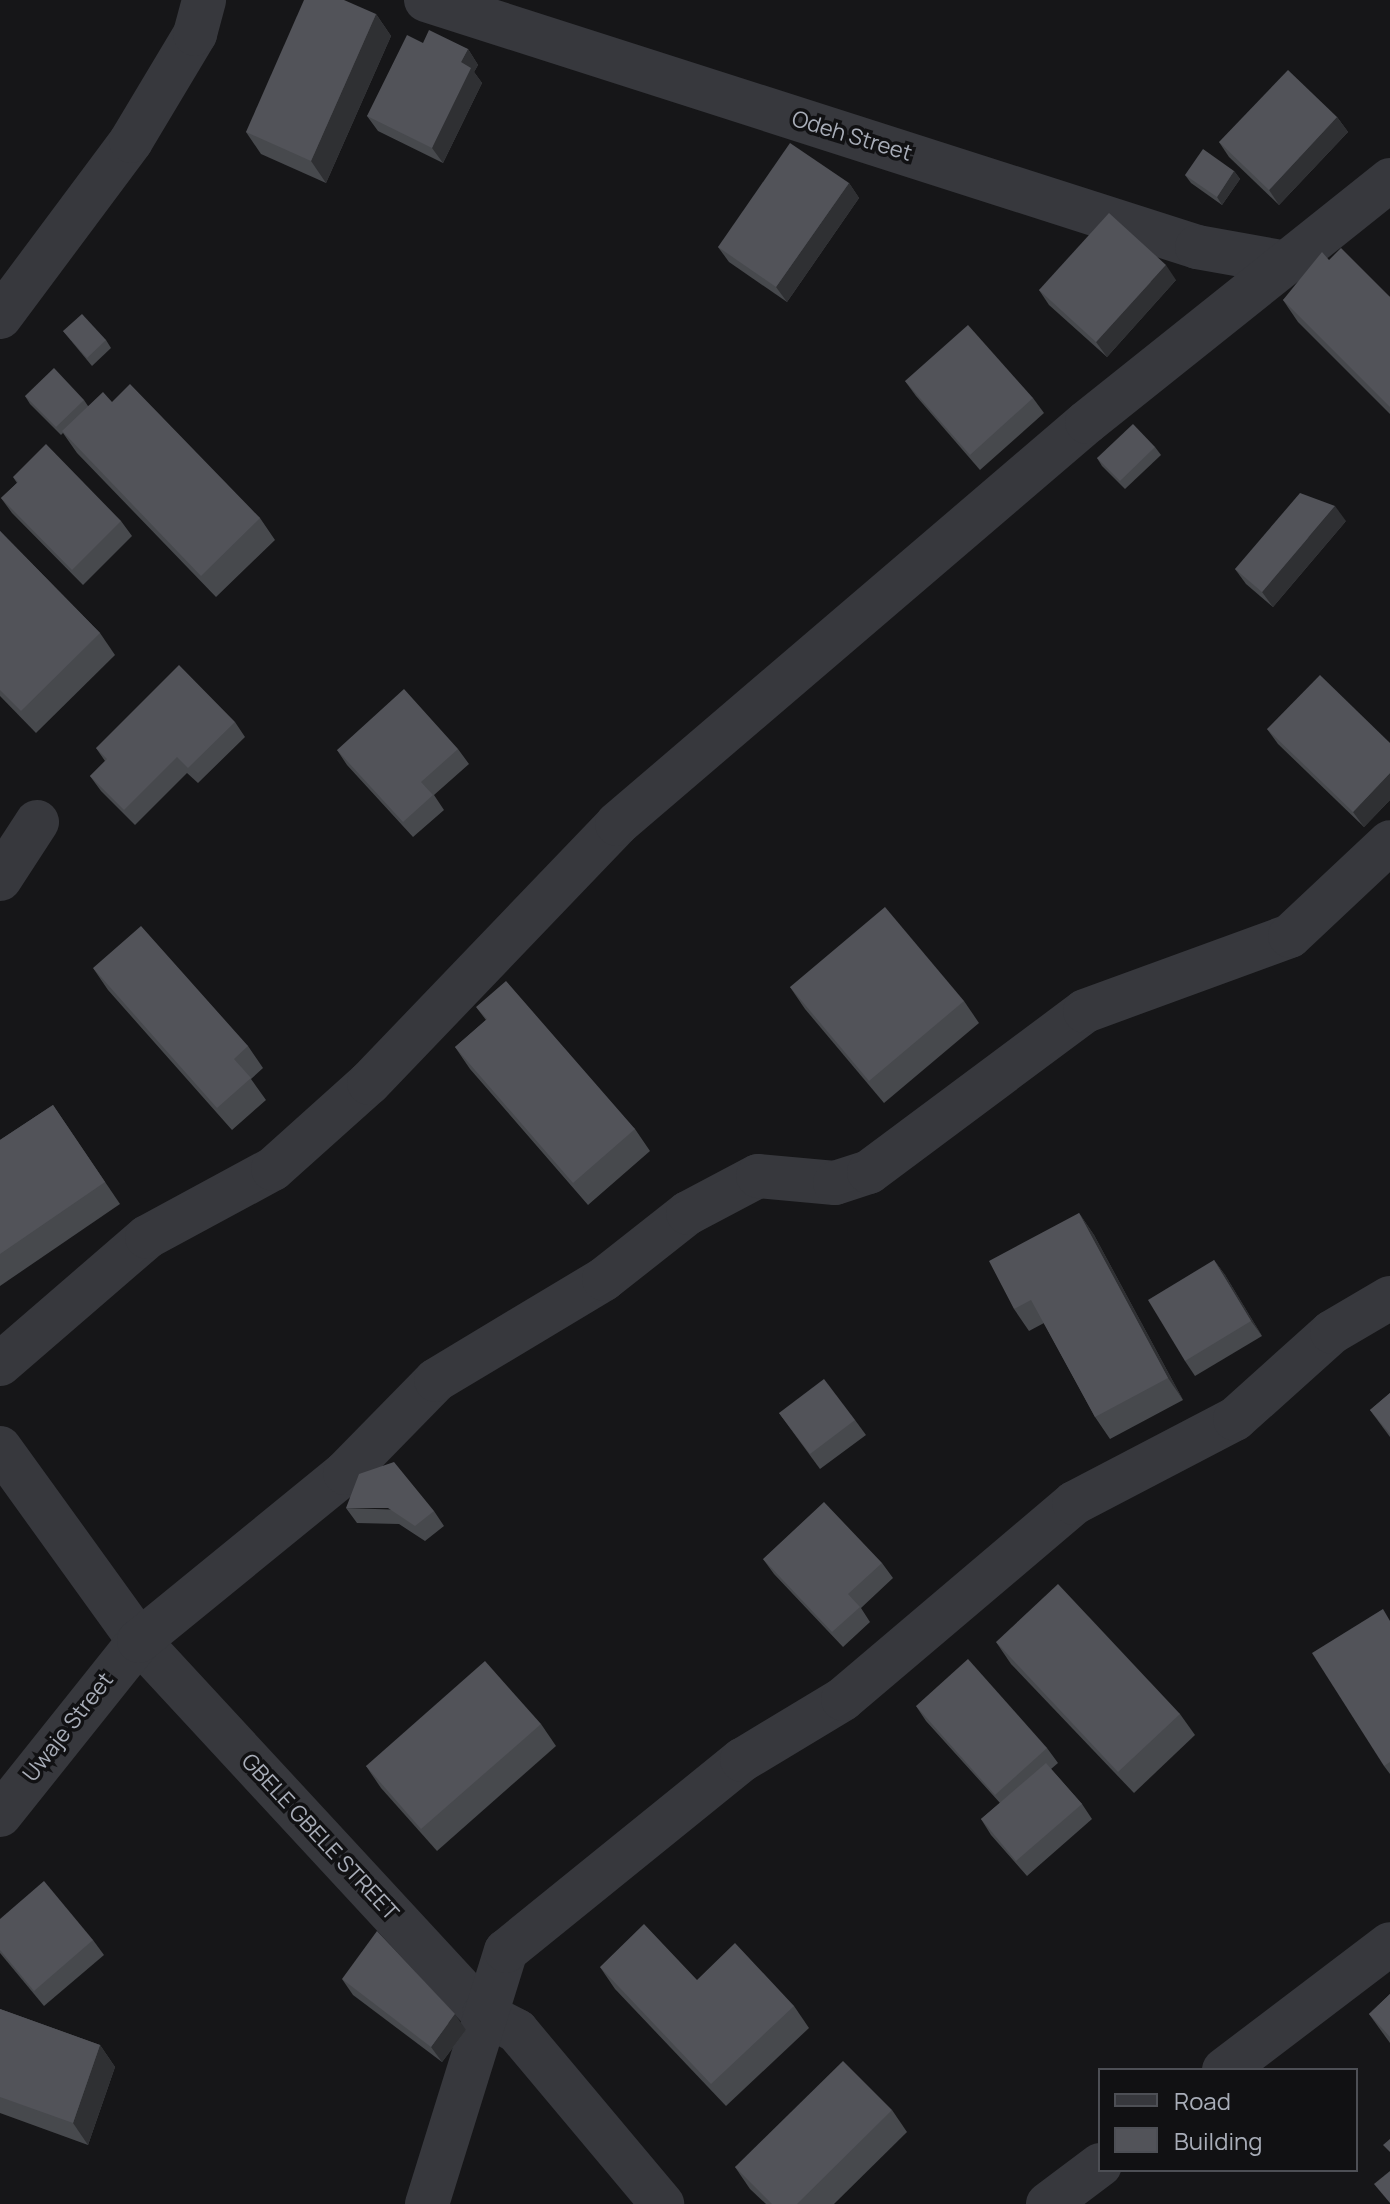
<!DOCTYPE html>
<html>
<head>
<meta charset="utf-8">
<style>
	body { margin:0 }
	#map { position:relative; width:1390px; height:2204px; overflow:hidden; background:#161618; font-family:Manrope,sans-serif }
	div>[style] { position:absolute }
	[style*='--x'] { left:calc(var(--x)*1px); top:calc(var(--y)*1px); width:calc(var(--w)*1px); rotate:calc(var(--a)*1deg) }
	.street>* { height:44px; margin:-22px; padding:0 22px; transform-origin:22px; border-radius:22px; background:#37383d }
	.wall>* { inset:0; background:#47494d }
	.shaded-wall>* { inset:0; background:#2f3033 }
	.building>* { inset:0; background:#525359 }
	span { translate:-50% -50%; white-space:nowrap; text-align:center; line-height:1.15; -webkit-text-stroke:7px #111113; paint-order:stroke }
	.street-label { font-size:22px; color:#a8adb8 }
	.legend { position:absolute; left:1098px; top:2068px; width:260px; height:104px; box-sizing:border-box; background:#111113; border:2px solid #4d4f55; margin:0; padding:10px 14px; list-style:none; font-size:24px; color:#a8adb8 }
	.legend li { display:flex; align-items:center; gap:16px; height:40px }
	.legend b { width:40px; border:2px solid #4d4f55 }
</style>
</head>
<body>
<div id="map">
	<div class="street">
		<div style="--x:426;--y:0;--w:810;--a:17.76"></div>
		<div style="--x:1197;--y:247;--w:85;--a:10.1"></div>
		<div style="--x:0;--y:317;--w:219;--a:-53.3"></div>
		<div style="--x:131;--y:141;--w:125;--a:-59.1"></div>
		<div style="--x:195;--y:34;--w:35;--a:-75"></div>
		<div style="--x:0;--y:879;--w:68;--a:-57"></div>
		<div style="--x:0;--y:1364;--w:194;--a:-40.8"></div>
		<div style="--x:147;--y:1237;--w:143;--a:-28.4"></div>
		<div style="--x:273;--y:1169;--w:129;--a:-41.9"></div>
		<div style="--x:369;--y:1083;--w:359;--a:-46.2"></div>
		<div style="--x:617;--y:824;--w:618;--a:-40.54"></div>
		<div style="--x:1087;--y:422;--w:388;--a:-38.6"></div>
		<div style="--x:0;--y:1448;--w:238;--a:54.2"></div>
		<div style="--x:139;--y:1641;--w:508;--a:47.23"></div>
		<div style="--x:484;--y:2014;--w:37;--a:27"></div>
		<div style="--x:517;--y:2031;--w:226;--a:50"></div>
		<div style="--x:0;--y:1815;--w:223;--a:-51.4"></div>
		<div style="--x:139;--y:1641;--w:266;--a:-39.2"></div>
		<div style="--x:345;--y:1473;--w:130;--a:-45.6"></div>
		<div style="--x:436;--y:1380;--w:196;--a:-31"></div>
		<div style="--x:604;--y:1279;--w:107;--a:-38.2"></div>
		<div style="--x:688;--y:1213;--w:79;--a:-27.9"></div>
		<div style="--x:758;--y:1176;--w:77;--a:5.2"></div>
		<div style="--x:835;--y:1183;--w:36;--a:-18"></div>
		<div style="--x:869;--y:1172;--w:269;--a:-36.7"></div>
		<div style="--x:1085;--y:1011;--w:218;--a:-20.1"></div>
		<div style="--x:1290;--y:936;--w:137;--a:-43.2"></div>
		<div style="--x:1224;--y:2070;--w:208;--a:-37.2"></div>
		<div style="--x:427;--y:2204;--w:265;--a:-72.7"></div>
		<div style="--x:506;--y:1951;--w:304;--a:-39"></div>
		<div style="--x:742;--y:1760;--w:118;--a:-31.1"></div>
		<div style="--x:843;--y:1699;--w:303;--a:-40.3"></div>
		<div style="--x:1074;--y:1503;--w:182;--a:-27.6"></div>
		<div style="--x:1235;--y:1419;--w:130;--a:-41.9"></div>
		<div style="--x:1332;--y:1332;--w:67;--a:-30.4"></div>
		<div style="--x:1048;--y:2204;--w:65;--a:-36.9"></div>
	</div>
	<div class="wall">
		<div style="clip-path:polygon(376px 14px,391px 36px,326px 183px,261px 154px,246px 132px)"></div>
		<div style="clip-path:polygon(423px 43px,468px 49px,478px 65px,474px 72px,482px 83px,443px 163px,378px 131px,367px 116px)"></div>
		<div style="clip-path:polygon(1337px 117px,1348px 132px,1279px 205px,1229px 157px,1219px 142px)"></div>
		<div style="clip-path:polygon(1234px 171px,1240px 179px,1222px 205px,1191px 183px,1185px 175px)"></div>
		<div style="clip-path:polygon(849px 183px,859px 198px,787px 302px,729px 262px,718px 247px)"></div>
		<div style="clip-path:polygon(1329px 260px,1390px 297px,1390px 414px,1298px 322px,1283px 300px)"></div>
		<div style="clip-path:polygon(1176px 280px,1107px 357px,1049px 305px,1039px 290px)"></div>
		<div style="clip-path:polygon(63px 331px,106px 340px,111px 348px,92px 366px)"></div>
		<div style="clip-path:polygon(905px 381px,1033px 398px,1044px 413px,980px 470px,916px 396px)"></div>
		<div style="clip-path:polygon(25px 396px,84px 400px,88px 406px,112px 402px,260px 518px,275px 540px,216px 597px,77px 453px,63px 433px,61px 435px,30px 404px)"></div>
		<div style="clip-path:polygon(1155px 447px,1161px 455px,1125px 489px,1102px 466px,1097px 458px)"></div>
		<div style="clip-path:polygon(13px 477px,121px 521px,132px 536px,83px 585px,12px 513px,1px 498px,17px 483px)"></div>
		<div style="clip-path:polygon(1346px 521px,1273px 607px,1246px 584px,1235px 569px)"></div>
		<div style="clip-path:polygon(0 531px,100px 633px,115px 655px,36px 733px,0 696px)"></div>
		<div style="clip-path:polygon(235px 722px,245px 737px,198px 783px,187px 773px,135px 825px,101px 791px,90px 776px,105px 761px,96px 748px)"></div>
		<div style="clip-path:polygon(1267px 729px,1390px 743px,1390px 800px,1364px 827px,1278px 744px)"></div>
		<div style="clip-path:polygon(458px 749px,469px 764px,434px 795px,444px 810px,413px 837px,347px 765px,337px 750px)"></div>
		<div style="clip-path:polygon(93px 968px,248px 1046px,263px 1068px,251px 1079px,266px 1100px,232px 1130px,108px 990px)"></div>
		<div style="clip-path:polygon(790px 987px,964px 1001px,979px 1023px,884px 1103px,805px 1009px)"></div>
		<div style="clip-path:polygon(476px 1007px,635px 1129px,650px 1151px,588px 1205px,470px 1069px,455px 1047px,486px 1020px)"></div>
		<div style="clip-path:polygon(53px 1105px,120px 1204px,0 1286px,0 1140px)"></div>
		<div style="clip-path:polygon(1079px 1213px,1094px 1235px,1183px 1400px,1110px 1439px,1095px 1417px,1044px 1323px,1029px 1331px,1014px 1309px)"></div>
		<div style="clip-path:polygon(1214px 1260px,1225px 1275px,1262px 1336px,1195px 1376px,1185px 1361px)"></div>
		<div style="clip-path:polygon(1390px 1393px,1390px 1437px,1370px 1410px)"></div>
		<div style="clip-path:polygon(779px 1413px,855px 1420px,866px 1435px,820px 1469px)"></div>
		<div style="clip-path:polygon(346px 1508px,434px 1511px,444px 1526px,425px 1541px,399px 1524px,357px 1523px)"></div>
		<div style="clip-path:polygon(763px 1559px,882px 1563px,893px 1578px,861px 1608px,870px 1622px,843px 1647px,774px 1574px)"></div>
		<div style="clip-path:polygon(1390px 1620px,1390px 1774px,1384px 1766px)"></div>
		<div style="clip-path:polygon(996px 1642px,1180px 1714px,1195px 1735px,1134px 1793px,1011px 1664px)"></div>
		<div style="clip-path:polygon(916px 1706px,1047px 1748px,1058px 1763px,1051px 1769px,1082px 1804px,1092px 1819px,1027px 1876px,991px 1835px,981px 1819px,1000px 1803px,926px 1721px)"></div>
		<div style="clip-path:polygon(541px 1724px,556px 1746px,437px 1851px,381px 1788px,366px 1766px)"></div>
		<div style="clip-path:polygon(0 1919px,93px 1940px,104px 1955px,44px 2006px,0 1953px)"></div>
		<div style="clip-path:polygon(600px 1967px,697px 1980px,794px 2006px,809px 2028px,726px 2106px,615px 1989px)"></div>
		<div style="clip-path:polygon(342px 1979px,466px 2030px,442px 2062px,353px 1995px)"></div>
		<div style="clip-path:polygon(1390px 1994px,1390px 2043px,1369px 2014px)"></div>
		<div style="clip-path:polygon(0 2009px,100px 2045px,115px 2067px,88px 2145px,0 2113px)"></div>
		<div style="clip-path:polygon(892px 2110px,907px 2132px,834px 2204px,766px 2204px,750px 2189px,735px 2167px)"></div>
	</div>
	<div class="shaded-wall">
		<div style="clip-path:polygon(376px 14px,391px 36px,326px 183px,311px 161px)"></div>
		<div style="clip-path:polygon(468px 49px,478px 65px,474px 72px,482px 83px,443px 163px,432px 148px,461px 62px)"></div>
		<div style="clip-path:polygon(1337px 117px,1348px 132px,1279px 205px,1269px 190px)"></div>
		<div style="clip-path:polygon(1234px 171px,1240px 179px,1222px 205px,1217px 197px)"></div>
		<div style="clip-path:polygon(849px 183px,859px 198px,787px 302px,776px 287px)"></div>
		<div style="clip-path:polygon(1166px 265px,1176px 280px,1107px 357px,1096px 342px)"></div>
		<div style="clip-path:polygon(1335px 506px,1346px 521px,1273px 607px,1262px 592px)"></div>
		<div style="clip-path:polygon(1390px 773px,1390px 800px,1364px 827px,1353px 812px)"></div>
		<div style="clip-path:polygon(1079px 1213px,1094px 1235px,1183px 1400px,1168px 1378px)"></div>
		<div style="clip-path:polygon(1214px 1260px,1225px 1275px,1262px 1336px,1251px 1321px)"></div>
		<div style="clip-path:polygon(455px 2014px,466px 2030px,442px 2062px,431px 2047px)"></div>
		<div style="clip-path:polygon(100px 2045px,115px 2067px,88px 2145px,73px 2123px)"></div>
	</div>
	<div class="building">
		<div style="clip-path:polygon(304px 0,344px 0,376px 14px,311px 161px,246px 132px)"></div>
		<div style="clip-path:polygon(429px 30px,468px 49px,461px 62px,471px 68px,432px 148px,367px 116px,407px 35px,423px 43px)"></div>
		<div style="clip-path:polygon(1288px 70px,1337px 117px,1269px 190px,1219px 142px)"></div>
		<div style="clip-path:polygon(790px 143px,849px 183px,776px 287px,718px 247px)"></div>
		<div style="clip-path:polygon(1203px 149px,1234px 171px,1217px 197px,1185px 175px)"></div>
		<div style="clip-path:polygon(1109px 213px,1166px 265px,1096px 342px,1039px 290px)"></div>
		<div style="clip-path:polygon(1341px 248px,1390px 297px,1390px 407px,1283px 300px,1322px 252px,1329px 260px)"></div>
		<div style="clip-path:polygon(82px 314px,106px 340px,87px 358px,63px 331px)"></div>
		<div style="clip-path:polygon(968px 325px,1033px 398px,970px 455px,905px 381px)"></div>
		<div style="clip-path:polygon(54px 368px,84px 400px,56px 427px,25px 396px)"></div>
		<div style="clip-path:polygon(130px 384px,260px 518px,201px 576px,62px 431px,103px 392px,112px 402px)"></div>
		<div style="clip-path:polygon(1133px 424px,1155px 447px,1120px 481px,1097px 458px)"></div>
		<div style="clip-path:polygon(46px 444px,121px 521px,72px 570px,1px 498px,18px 482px,13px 477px)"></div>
		<div style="clip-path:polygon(1300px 493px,1335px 506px,1262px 592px,1235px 569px)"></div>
		<div style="clip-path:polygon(0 531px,100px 633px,21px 711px,0 690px)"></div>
		<div style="clip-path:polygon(179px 665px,235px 722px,188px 768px,177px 757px,124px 810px,90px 776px,107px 759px,96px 748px)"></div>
		<div style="clip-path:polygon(1320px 675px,1390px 743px,1390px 773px,1353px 812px,1267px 729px)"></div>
		<div style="clip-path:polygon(404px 689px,458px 749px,421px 782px,433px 795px,403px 822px,337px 750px)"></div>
		<div style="clip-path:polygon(885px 907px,964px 1001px,869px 1081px,790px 987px)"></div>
		<div style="clip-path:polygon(141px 926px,248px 1046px,234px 1059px,251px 1078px,217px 1108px,93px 968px)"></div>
		<div style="clip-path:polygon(506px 981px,635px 1129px,573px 1183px,455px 1047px,487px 1019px,476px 1007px)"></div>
		<div style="clip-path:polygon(53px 1105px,105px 1182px,0 1254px,0 1140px)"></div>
		<div style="clip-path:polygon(1079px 1213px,1168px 1378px,1095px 1417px,1031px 1300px,1014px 1309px,989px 1261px)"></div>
		<div style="clip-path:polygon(1214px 1260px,1251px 1321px,1185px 1361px,1148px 1300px)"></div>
		<div style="clip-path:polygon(824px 1379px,855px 1420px,810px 1454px,779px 1413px)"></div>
		<div style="clip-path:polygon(1390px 1393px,1390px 1434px,1370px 1410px)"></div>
		<div style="clip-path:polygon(394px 1462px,434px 1511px,415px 1526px,388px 1508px,346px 1508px,359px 1474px)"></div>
		<div style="clip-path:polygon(824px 1502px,882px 1563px,848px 1594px,860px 1607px,832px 1632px,763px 1559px)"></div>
		<div style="clip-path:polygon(1058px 1584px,1180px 1714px,1118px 1772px,996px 1642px)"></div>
		<div style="clip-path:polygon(1383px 1609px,1390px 1621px,1390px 1762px,1384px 1766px,1312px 1653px)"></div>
		<div style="clip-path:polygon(968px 1659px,1047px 1748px,995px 1795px,916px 1706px)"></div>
		<div style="clip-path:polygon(485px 1661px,541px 1724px,421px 1829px,366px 1766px)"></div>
		<div style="clip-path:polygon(1046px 1763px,1082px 1804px,1016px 1861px,981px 1819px)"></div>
		<div style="clip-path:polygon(44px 1881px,93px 1940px,34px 1991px,0 1950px,0 1919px)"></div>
		<div style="clip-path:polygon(644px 1924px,697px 1980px,735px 1943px,794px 2006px,711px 2084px,600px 1967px)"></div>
		<div style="clip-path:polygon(377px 1931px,455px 2014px,431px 2047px,342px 1979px)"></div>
		<div style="clip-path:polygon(1390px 1994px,1390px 2037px,1369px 2014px)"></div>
		<div style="clip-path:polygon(0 2009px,100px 2045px,73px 2123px,0 2097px)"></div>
		<div style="clip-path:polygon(843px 2061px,892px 2110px,797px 2204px,772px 2204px,735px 2167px)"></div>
		<div style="clip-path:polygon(1390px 2139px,1390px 2152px,1383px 2145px)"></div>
		<div style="clip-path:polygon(1390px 2171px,1390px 2203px,1374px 2184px)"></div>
	</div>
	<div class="street-label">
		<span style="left:852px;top:136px;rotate:17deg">Odeh Street</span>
		<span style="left:68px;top:1727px;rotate:-52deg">Uwaje Street</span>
		<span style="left:320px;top:1837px;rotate:47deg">GBELE GBELE STREET</span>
	</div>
	<ul class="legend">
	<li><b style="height:10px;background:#37383d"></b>Road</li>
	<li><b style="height:22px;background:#525359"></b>Building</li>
	</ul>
</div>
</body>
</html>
